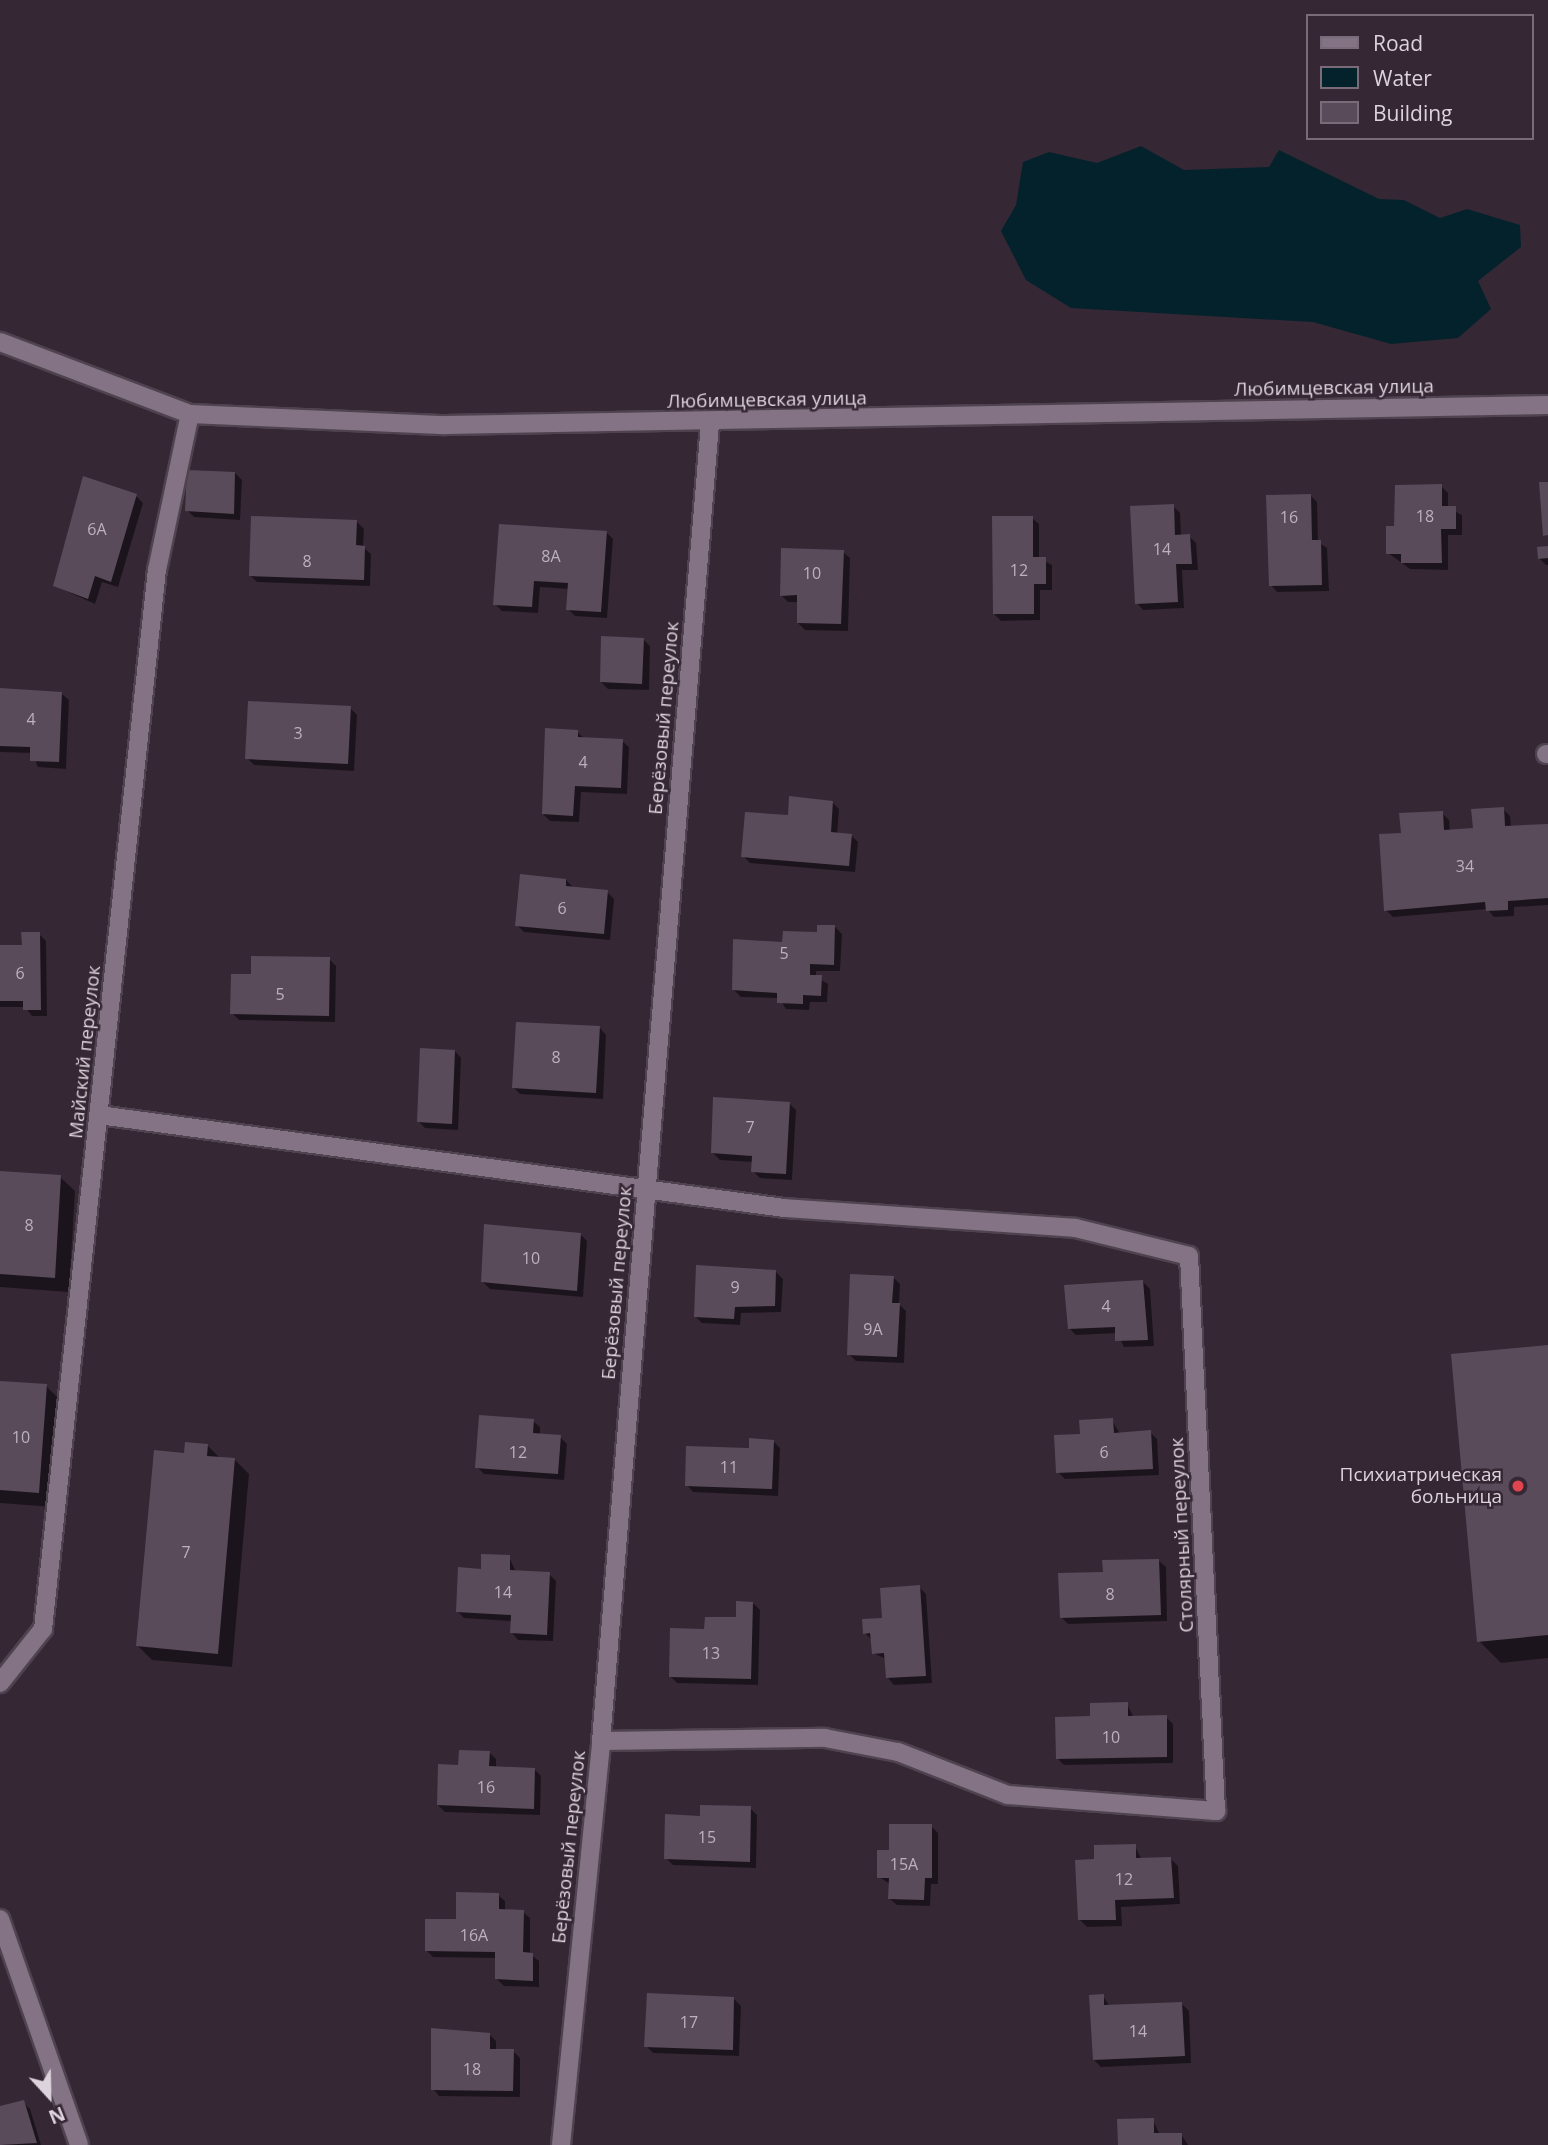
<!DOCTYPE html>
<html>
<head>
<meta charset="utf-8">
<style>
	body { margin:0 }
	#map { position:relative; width:1548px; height:2145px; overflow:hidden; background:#362735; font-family:"Open Sans",sans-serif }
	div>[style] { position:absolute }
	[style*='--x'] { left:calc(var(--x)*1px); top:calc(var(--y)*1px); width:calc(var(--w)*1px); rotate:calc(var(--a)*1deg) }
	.water>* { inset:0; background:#04222c }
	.shadow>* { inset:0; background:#0007 }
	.building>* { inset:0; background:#5a4b5b }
	.roads { filter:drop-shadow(2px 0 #4f434f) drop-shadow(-2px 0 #4f434f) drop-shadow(0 2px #4f434f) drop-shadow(0 -2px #4f434f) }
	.service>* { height:18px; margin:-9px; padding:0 9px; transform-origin:9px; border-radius:9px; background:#847384 }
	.minor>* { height:18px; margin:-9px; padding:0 9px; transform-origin:9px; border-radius:9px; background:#847384 }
	.dots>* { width:19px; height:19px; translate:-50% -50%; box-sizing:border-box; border:4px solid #362735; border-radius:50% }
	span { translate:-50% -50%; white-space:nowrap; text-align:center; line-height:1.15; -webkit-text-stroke:5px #362735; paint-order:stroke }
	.number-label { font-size:16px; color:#bcb1bc }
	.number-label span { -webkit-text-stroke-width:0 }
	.street-label { font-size:19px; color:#ddd3dc }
	.poi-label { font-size:19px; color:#ddd3dc }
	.right { translate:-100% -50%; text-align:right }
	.legend { position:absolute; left:1306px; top:14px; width:228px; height:126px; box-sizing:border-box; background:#362735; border:2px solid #796c78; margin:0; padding:9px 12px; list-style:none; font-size:21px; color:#ddd3dc }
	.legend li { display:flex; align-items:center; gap:14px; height:35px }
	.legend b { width:35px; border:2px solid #796c78 }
	.north { position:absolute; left:14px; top:2061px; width:70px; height:70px; -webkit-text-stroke:5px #362735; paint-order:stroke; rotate:158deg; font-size:19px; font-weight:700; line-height:28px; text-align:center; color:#ddd3dc }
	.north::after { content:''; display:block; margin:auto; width:24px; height:32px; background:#ddd3dc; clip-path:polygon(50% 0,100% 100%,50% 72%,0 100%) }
</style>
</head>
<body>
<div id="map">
	<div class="water">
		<div style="clip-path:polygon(1141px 146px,1184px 170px,1269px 167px,1279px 150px,1379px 199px,1404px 200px,1440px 218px,1467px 209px,1520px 225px,1521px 247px,1478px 281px,1491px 309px,1458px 338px,1391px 344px,1313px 322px,1071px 308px,1026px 280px,1001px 231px,1016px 205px,1023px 162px,1049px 152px,1097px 163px)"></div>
	</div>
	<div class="shadow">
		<div style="clip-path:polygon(235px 473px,242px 480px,240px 520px,194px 517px,187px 510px)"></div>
		<div style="clip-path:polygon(84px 478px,136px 496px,143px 503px,118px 587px,102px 582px,95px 604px,55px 586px)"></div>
		<div style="clip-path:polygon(1441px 486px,1448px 493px,1448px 508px,1462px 515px,1462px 535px,1448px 535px,1448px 570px,1410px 569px,1388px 553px)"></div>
		<div style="clip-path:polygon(1310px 495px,1317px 502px,1318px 542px,1327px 548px,1329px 591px,1277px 592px,1271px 585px)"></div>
		<div style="clip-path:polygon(1173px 506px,1180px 513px,1181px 536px,1189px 536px,1196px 543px,1198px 570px,1182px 570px,1184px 608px,1143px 610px,1137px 603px)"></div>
		<div style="clip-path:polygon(1032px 518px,1039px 524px,1039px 558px,1052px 565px,1052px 590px,1040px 590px,1040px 620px,1001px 621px,994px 614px)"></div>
		<div style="clip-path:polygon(357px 522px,364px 529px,363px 547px,371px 554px,370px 586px,257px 582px,250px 575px)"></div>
		<div style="clip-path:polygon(606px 532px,613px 539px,607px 618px,575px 616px,568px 609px,569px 589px,540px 587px,538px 613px,502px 611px,495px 604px)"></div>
		<div style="clip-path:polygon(1548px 548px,1548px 565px,1546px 565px,1539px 558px)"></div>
		<div style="clip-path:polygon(843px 552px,850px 558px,848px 631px,805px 630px,798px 623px,799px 602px,788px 602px,781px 595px)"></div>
		<div style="clip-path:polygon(643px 639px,650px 646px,649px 690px,608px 689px,601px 682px)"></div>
		<div style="clip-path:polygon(0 690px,62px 694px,69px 700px,66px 769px,38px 767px,32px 753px,0 752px)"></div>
		<div style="clip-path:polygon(350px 708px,357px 715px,354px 771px,254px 765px,247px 758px)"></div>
		<div style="clip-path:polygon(577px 732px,585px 739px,622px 741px,629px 747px,627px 794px,581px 792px,579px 822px,550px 821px,543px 814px)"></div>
		<div style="clip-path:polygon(832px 802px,839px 809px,837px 834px,851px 835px,858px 842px,855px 872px,750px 863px,743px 856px,790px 817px)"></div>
		<div style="clip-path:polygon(1503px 809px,1510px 816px,1511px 828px,1548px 825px,1548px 905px,1514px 907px,1514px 916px,1494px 917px,1487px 909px,1393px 917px,1386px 910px,1402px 834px,1442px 813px,1449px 820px,1450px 832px,1475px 830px)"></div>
		<div style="clip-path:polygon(566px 880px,573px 887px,607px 892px,614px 899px,610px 940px,524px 932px,517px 925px)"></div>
		<div style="clip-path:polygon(835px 927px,842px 934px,840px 971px,816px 971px,816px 977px,828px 984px,827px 1002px,810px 1002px,809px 1010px,786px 1009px,779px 998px,741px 997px,734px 990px,784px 943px)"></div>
		<div style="clip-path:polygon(39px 934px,46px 941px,47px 1016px,32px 1016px,25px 1007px,0 1007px,0 947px,23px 947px)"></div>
		<div style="clip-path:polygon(329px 959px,336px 966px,335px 1022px,239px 1020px,232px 1013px)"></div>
		<div style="clip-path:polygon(600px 1028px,606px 1035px,603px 1099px,520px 1094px,513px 1087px)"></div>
		<div style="clip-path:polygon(455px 1051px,461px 1058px,458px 1130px,425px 1128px,418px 1121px)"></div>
		<div style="clip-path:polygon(789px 1103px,796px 1110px,792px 1180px,760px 1178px,753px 1171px,753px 1162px,720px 1160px,713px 1153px)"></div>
		<div style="clip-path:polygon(0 1173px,60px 1177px,75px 1191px,69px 1292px,0 1287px)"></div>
		<div style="clip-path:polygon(580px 1234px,587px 1241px,583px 1297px,490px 1289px,483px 1282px)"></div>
		<div style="clip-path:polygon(776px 1272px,783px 1279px,781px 1312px,741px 1313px,740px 1325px,702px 1323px,695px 1316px)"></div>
		<div style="clip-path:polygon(893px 1277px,900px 1284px,899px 1304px,906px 1311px,904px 1363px,856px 1361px,849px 1354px)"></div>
		<div style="clip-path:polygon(1143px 1282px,1150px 1289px,1154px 1346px,1124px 1347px,1117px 1333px,1076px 1335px,1070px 1329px)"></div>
		<div style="clip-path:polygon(1548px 1347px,1548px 1658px,1501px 1663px,1479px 1641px)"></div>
		<div style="clip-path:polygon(0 1383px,46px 1386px,60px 1400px,53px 1507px,0 1503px)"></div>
		<div style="clip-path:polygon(1112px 1420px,1120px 1434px,1150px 1432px,1157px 1439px,1159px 1475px,1065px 1479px,1058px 1472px,1082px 1435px)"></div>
		<div style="clip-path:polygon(533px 1421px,540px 1427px,540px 1435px,560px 1437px,567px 1444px,564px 1480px,484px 1474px,477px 1467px)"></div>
		<div style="clip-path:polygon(773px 1441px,780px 1448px,778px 1496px,693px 1492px,687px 1485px)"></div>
		<div style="clip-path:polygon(207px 1445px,220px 1458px,235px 1460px,249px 1474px,232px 1667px,152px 1660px,138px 1646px,185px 1455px)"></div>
		<div style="clip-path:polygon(509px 1557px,516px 1572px,549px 1574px,556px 1581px,553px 1641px,518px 1640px,512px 1633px,512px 1621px,464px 1618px,457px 1611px,483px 1570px)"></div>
		<div style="clip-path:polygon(1159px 1561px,1166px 1567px,1167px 1621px,1068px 1624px,1061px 1617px,1104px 1574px)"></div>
		<div style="clip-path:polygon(919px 1587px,926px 1594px,932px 1683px,894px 1685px,888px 1678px,886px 1659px,873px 1653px,872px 1640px,865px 1633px)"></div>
		<div style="clip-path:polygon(753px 1603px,760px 1610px,758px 1685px,677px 1683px,670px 1676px,706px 1631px,737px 1619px)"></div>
		<div style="clip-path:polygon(1127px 1704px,1134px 1718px,1166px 1717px,1173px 1724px,1173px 1763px,1064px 1765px,1057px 1758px,1092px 1718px)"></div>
		<div style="clip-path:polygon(489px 1752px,496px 1759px,496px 1768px,534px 1769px,541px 1776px,540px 1815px,445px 1812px,438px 1805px,460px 1767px)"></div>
		<div style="clip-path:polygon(750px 1808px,757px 1815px,756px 1868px,673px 1865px,666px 1858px,701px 1818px)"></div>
		<div style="clip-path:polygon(931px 1826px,938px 1833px,938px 1884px,931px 1884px,930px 1906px,897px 1905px,890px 1899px,890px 1884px,879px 1877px,891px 1852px)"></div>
		<div style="clip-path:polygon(1135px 1846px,1142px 1860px,1171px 1859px,1178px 1866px,1180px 1904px,1121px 1907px,1122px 1926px,1087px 1927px,1080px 1920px,1096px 1861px)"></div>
		<div style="clip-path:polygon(498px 1895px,505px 1901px,505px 1911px,523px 1912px,530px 1918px,530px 1954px,539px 1961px,539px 1987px,504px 1986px,497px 1979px,497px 1958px,433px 1957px,426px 1950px,457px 1921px)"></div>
		<div style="clip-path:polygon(1103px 1996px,1110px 2007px,1182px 2004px,1189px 2011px,1191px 2063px,1101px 2067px,1094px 2060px)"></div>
		<div style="clip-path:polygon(734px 1999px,741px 2006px,739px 2056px,653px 2053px,646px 2046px)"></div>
		<div style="clip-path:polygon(489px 2034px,496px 2041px,496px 2051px,513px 2051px,520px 2058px,520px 2097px,439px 2096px,433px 2089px)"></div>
		<div style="clip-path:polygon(23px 2102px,30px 2109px,41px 2145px,0 2145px,0 2108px)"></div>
		<div style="clip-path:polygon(1153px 2120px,1160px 2135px,1181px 2134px,1188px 2145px,1120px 2145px)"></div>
	</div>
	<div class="building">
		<div style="clip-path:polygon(187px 470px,235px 472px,234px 514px,185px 511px)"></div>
		<div style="clip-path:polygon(83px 476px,137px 494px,111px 582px,95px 576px,88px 599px,53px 586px)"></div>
		<div style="clip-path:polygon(1539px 482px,1548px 482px,1548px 535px,1543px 536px)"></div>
		<div style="clip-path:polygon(1442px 484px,1442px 506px,1456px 506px,1456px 529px,1441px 529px,1442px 563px,1401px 563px,1401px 554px,1386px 554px,1386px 526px,1394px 526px,1395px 485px)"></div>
		<div style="clip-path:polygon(1311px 494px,1312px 540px,1321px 540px,1322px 585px,1269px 586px,1266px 495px)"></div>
		<div style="clip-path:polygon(1174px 504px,1175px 535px,1190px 534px,1192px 564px,1176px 564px,1178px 602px,1135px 604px,1130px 506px)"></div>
		<div style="clip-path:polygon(251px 516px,357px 520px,356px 545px,365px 546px,364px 580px,249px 576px)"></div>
		<div style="clip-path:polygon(992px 516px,1033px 516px,1033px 557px,1046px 557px,1046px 584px,1034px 584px,1034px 614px,993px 614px)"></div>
		<div style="clip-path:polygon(499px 524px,607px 531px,601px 612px,566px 610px,568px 583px,534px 581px,532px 607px,493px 605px)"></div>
		<div style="clip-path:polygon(1548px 546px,1548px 558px,1538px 559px,1537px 547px)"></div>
		<div style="clip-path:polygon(781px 548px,844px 550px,841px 624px,797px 623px,797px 595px,780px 596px)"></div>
		<div style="clip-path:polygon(601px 636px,644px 638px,642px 684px,600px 682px)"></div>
		<div style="clip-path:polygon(0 688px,62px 692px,59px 762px,30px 761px,30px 747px,0 746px)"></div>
		<div style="clip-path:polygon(248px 701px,351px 706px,348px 764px,245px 759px)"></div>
		<div style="clip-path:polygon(545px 728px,578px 730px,578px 737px,623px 739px,621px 788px,575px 786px,573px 816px,542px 814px)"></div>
		<div style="clip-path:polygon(789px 796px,833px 801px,831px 832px,852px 834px,849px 866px,741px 857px,745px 812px,788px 815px)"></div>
		<div style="clip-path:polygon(1504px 807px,1505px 826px,1548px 824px,1548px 898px,1508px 901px,1508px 910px,1486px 911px,1485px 902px,1384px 911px,1379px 834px,1401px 833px,1399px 813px,1443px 811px,1444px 830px,1473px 828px,1471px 809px)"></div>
		<div style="clip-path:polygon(520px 874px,566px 879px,566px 886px,608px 890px,604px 934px,515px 926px)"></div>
		<div style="clip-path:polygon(817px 925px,835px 925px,834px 965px,810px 964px,810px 975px,822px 975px,821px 996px,803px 995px,803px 1004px,777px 1003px,777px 993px,732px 990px,733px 939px,782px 942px,783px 931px,817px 932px)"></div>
		<div style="clip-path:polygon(21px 932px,40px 932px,41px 1010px,23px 1010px,23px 1001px,0 1001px,0 945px,22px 945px)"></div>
		<div style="clip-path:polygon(251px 956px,330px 957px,329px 1016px,230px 1014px,231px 974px,251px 974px)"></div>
		<div style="clip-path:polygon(516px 1022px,600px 1026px,596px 1093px,512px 1088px)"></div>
		<div style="clip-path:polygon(420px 1048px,455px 1050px,452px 1124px,417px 1122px)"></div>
		<div style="clip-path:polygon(713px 1097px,790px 1102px,786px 1174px,751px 1172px,752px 1156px,711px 1153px)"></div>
		<div style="clip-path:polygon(0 1171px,61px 1175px,55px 1278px,0 1274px)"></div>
		<div style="clip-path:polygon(484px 1224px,581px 1233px,577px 1291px,481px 1282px)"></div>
		<div style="clip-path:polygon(696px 1265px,776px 1270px,775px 1306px,735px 1307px,734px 1319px,694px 1317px)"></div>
		<div style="clip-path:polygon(850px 1274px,894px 1276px,892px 1303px,900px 1303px,897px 1357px,847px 1355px)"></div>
		<div style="clip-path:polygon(1143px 1280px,1148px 1340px,1115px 1341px,1115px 1327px,1068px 1329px,1064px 1285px)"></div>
		<div style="clip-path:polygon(1548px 1345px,1548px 1635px,1477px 1642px,1451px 1354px)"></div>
		<div style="clip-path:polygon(0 1381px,47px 1384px,39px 1493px,0 1490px)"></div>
		<div style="clip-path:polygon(479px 1415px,534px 1419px,533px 1433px,561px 1435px,558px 1474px,475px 1468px)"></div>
		<div style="clip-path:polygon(1113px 1418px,1114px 1433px,1151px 1430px,1153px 1469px,1056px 1473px,1054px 1435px,1080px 1434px,1079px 1420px)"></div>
		<div style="clip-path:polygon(749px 1438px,774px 1440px,772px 1489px,685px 1486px,686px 1446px,749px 1448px)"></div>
		<div style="clip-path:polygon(185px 1442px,208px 1444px,207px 1456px,235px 1458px,218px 1654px,136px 1646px,154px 1450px,184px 1453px)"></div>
		<div style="clip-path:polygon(481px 1554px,510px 1555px,510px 1570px,550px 1572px,547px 1635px,510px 1633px,511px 1615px,456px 1612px,458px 1567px,481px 1569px)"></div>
		<div style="clip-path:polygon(1159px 1559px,1161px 1615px,1060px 1618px,1058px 1573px,1103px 1572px,1102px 1560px)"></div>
		<div style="clip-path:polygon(920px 1585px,926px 1676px,886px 1678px,884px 1653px,872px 1654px,870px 1633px,863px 1634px,862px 1619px,882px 1618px,880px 1588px)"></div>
		<div style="clip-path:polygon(736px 1601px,753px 1602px,751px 1679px,669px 1677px,670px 1628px,704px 1629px,705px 1617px,736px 1617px)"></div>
		<div style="clip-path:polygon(1128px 1702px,1128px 1716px,1167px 1715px,1167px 1757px,1056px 1759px,1055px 1717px,1090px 1716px,1090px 1703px)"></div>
		<div style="clip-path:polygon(459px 1750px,490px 1751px,489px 1766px,535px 1768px,534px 1809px,437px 1805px,438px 1764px,458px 1765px)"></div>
		<div style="clip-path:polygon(700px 1805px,751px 1806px,750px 1862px,664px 1859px,665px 1814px,700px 1816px)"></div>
		<div style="clip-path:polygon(889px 1824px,932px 1824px,932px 1878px,925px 1878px,924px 1900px,888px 1899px,889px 1878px,877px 1878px,877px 1850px,889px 1850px)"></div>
		<div style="clip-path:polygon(1136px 1844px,1136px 1858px,1171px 1857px,1174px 1898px,1115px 1900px,1116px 1920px,1078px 1920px,1075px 1860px,1094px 1859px,1094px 1845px)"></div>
		<div style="clip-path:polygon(456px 1892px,499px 1893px,499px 1909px,524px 1910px,523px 1952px,533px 1953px,533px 1981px,495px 1979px,495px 1952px,425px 1951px,425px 1919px,456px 1919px)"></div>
		<div style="clip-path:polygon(647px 1993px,734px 1997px,733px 2050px,644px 2047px)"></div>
		<div style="clip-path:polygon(1104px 1994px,1104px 2005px,1182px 2002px,1185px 2056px,1093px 2060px,1089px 1995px)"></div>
		<div style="clip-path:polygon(431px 2028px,490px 2033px,490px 2049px,514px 2049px,513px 2091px,431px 2090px)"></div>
		<div style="clip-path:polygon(24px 2100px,37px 2143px,0 2145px,0 2106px)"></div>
		<div style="clip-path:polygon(1154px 2118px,1154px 2133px,1182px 2133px,1182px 2145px,1118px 2145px,1117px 2119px)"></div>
	</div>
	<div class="roads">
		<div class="service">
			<div style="--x:1546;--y:754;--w:2;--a:0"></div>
			<div style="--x:601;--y:1741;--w:224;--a:-0.8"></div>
			<div style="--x:825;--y:1738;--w:74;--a:10.9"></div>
			<div style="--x:898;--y:1752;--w:118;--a:21.4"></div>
			<div style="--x:1008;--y:1795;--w:209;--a:4.4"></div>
		</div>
		<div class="minor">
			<div style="--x:0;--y:342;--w:203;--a:20.8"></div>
			<div style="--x:190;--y:414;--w:256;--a:2.5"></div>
			<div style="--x:446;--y:425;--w:1102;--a:-1.04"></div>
			<div style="--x:99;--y:1115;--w:691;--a:7.73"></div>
			<div style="--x:784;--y:1208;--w:292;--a:3.9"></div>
			<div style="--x:1075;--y:1228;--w:117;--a:13.8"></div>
			<div style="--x:1189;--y:1256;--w:556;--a:87.21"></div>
			<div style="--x:0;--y:1683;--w:69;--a:-51.5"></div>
			<div style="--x:43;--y:1629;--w:1065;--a:-83.86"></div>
			<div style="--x:157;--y:570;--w:159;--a:-78.1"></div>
			<div style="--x:0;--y:1919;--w:239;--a:70.7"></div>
			<div style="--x:561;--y:2145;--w:406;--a:-84.3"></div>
			<div style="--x:601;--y:1741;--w:1322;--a:-85.27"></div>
		</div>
	</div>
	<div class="dots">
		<div style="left:1518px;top:1486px;background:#e0444e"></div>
	</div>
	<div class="number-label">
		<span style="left:1425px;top:516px">18</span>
		<span style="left:1289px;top:517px">16</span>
		<span style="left:97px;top:529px">6А</span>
		<span style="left:1162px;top:549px">14</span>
		<span style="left:551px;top:556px">8А</span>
		<span style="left:307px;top:561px">8</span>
		<span style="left:1019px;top:570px">12</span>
		<span style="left:812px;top:573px">10</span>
		<span style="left:31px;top:719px">4</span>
		<span style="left:298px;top:733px">3</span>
		<span style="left:583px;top:762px">4</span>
		<span style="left:1465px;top:866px">34</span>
		<span style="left:562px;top:908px">6</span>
		<span style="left:784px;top:953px">5</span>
		<span style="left:20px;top:973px">6</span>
		<span style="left:280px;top:994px">5</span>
		<span style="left:556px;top:1057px">8</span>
		<span style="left:750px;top:1127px">7</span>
		<span style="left:29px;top:1225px">8</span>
		<span style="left:531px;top:1258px">10</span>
		<span style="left:735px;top:1287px">9</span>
		<span style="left:1106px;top:1306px">4</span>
		<span style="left:873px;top:1329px">9А</span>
		<span style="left:21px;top:1437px">10</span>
		<span style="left:518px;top:1452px">12</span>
		<span style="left:1104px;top:1452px">6</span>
		<span style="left:729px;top:1467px">11</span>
		<span style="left:186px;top:1552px">7</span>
		<span style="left:503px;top:1592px">14</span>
		<span style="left:1110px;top:1594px">8</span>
		<span style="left:711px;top:1653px">13</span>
		<span style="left:1111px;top:1737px">10</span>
		<span style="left:486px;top:1787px">16</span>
		<span style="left:707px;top:1837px">15</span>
		<span style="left:904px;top:1864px">15А</span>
		<span style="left:1124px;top:1879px">12</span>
		<span style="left:474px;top:1935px">16А</span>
		<span style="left:689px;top:2022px">17</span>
		<span style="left:1138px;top:2031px">14</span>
		<span style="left:472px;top:2069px">18</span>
	</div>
	<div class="street-label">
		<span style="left:1334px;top:388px;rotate:-1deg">Любимцевская улица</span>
		<span style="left:767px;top:400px;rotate:-1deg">Любимцевская улица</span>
		<span style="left:664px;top:718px;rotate:-85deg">Берёзовый переулок</span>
		<span style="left:85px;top:1052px;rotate:-84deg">Майский переулок</span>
		<span style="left:617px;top:1283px;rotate:-85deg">Берёзовый переулок</span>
		<span style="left:1182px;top:1535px;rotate:-93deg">Столярный переулок</span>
		<span style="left:569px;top:1847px;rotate:-84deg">Берёзовый переулок</span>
	</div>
	<div class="poi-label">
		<span class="right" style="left:1502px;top:1486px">Психиатрическая<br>больница</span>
	</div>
	<ul class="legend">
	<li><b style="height:9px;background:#847384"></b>Road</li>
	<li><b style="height:19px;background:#04222c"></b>Water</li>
	<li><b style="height:19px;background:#5a4b5b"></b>Building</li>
	</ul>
	<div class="north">N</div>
</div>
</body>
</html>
